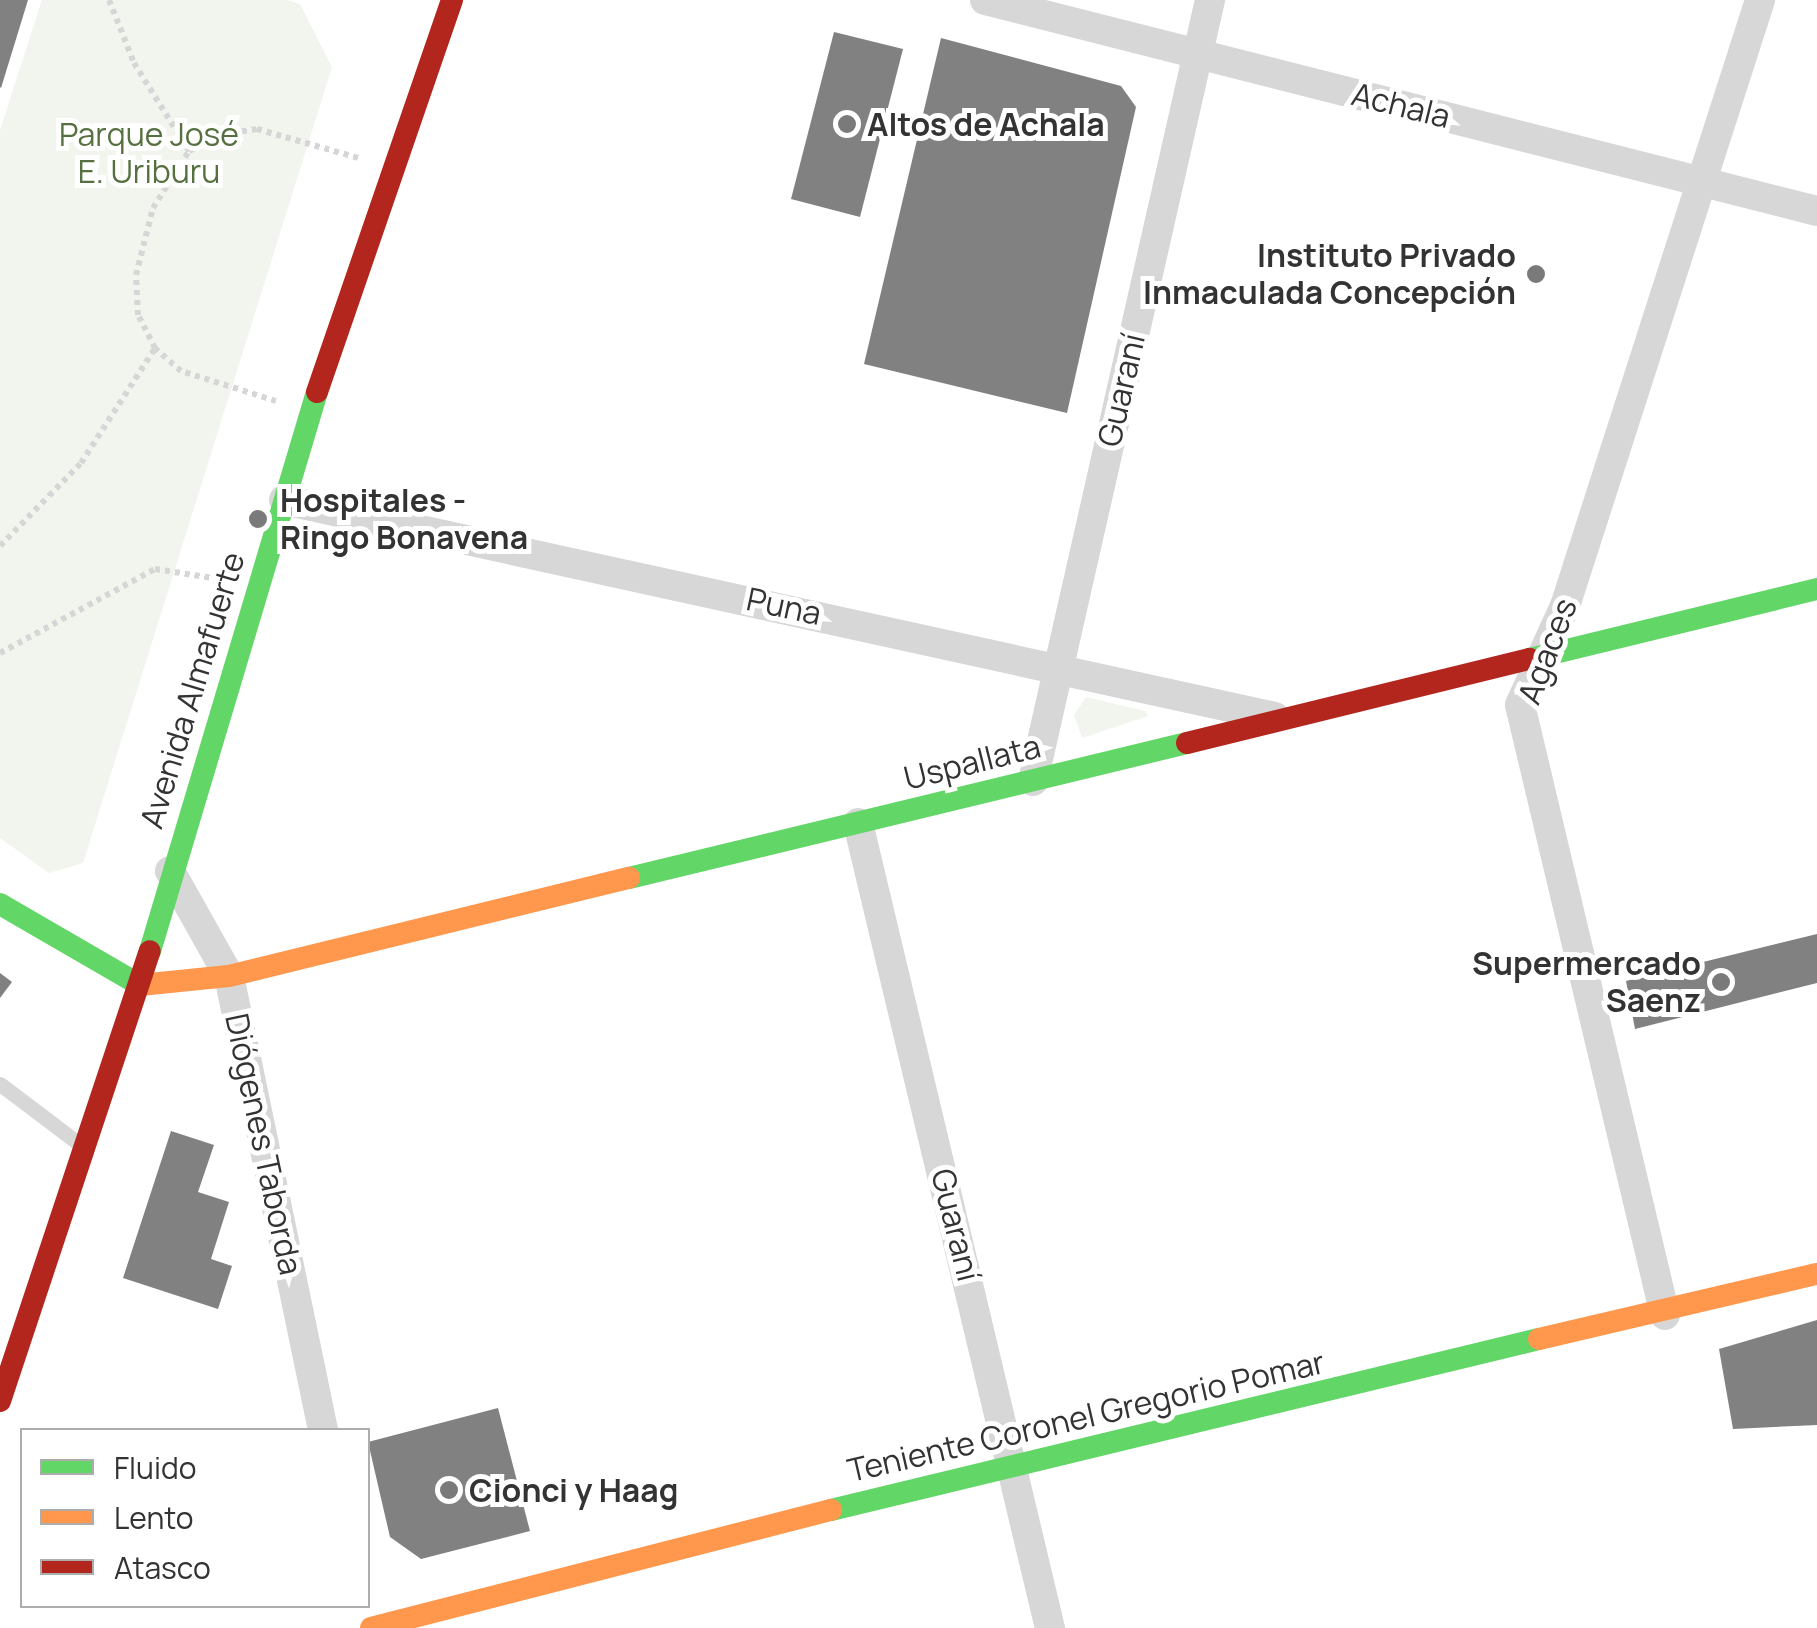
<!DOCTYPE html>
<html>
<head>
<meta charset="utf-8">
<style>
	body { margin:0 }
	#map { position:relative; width:1817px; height:1628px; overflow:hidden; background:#fff; font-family:Manrope,sans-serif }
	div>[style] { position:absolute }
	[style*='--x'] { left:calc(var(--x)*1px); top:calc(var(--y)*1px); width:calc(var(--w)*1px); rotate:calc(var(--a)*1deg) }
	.green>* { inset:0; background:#f1f5ed }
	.building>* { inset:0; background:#818181 }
	.path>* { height:6px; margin-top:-3px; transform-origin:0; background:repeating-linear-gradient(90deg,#d6d6d6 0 5px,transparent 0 10px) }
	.lane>* { height:15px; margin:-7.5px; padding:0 7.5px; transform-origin:7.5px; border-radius:7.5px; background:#d7d7d7 }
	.street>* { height:30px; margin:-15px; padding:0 15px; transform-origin:15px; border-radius:15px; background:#d7d7d7 }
	.fast>* { height:22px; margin:-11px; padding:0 11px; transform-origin:11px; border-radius:11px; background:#63d668 }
	.slow>* { height:22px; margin:-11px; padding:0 11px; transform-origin:11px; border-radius:11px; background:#ff974d }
	.jam>* { height:22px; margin:-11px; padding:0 11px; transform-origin:11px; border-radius:11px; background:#b3261e }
	.dots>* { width:28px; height:28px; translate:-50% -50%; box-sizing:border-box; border:5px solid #fff; border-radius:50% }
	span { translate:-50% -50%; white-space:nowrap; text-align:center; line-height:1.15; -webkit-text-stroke:10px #fff; paint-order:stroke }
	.street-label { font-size:32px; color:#333 }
	.poi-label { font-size:32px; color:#333; font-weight:700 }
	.left { translate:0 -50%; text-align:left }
	.right { translate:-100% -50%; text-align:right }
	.park-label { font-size:32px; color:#56703f }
	.legend { position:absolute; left:20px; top:1428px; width:350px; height:180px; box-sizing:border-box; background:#fff; border:2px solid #adadad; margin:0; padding:12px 18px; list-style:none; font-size:30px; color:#333 }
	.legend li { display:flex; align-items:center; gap:20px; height:50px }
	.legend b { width:50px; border:2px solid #adadad }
</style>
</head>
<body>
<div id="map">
	<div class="green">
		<div style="clip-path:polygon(42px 0,287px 0,300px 4px,332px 67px,83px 863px,49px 873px,0 838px,0 130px)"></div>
		<div style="clip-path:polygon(1086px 697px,1145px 711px,1148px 716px,1082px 738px,1074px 715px)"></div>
	</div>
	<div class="building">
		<div style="clip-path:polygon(0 0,28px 0,1px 88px,0 87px)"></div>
		<div style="clip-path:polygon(834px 32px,903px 49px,860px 217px,791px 199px)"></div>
		<div style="clip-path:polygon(941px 38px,1121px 86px,1136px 107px,1067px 413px,864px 364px)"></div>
		<div style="clip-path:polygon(1817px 934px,1817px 983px,1635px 1029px,1626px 981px)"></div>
		<div style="clip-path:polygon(0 973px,12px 982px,0 998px)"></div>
		<div style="clip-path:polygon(171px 1131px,214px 1145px,198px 1192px,229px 1202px,211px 1259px,232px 1266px,218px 1309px,123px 1278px)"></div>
		<div style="clip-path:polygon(1817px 1320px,1817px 1425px,1733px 1429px,1719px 1349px)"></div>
		<div style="clip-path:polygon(498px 1408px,530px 1531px,421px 1559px,390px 1537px,368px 1442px)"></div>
	</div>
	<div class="path">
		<div style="--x:109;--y:0;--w:68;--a:68.4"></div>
		<div style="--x:134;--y:63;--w:104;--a:58"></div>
		<div style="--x:276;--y:401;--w:100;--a:-162.5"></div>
		<div style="--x:181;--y:371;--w:35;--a:-139"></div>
		<div style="--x:155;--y:348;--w:37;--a:-117"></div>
		<div style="--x:138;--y:315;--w:40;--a:-92.9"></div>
		<div style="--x:136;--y:275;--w:69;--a:-75.8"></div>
		<div style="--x:153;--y:208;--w:67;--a:-57.7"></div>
		<div style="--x:189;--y:151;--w:37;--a:-27"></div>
		<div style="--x:222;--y:134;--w:35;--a:-8"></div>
		<div style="--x:257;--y:129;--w:106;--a:15.9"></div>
		<div style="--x:0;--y:546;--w:116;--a:-45.7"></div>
		<div style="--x:81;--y:463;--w:137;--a:-57.2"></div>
		<div style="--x:0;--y:653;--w:176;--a:-28.5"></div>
		<div style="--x:155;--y:569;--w:71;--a:8.9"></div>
	</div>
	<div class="lane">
		<div style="--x:0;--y:1084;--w:103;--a:37.1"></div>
	</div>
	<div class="street">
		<div style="--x:985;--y:0;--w:858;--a:14.23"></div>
		<div style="--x:284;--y:500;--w:1014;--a:12.35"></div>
		<div style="--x:1033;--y:781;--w:801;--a:-77.23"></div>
		<div style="--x:858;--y:823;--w:828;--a:76.59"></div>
		<div style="--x:170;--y:871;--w:120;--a:60.7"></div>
		<div style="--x:229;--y:976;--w:464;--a:78.3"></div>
		<div style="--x:1665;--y:1315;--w:627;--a:-103.37"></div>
		<div style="--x:1520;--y:705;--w:109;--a:-65.6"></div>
		<div style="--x:1565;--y:606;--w:637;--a:-72.16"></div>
	</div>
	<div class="fast">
		<div style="--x:1530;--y:659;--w:295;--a:-13.7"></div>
		<div style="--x:629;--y:878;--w:574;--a:-13.6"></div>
		<div style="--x:0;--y:904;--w:162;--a:30.1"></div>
		<div style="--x:150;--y:951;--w:583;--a:-73.37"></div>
		<div style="--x:831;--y:1510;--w:728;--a:-13.58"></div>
	</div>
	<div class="slow">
		<div style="--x:140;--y:985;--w:89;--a:-5.8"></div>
		<div style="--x:229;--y:976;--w:412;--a:-13.8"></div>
		<div style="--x:1539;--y:1339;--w:285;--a:-13.2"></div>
		<div style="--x:371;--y:1628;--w:475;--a:-14.4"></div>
	</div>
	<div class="jam">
		<div style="--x:317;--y:392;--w:415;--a:-71"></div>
		<div style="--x:1187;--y:743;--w:353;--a:-13.8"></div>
		<div style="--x:0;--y:1401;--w:474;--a:-71.6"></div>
	</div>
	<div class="dots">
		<div style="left:847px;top:124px;background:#7a7a7a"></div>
		<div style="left:1536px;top:274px;background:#7a7a7a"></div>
		<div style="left:258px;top:519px;background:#7a7a7a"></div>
		<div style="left:1721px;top:982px;background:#7a7a7a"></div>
		<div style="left:449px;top:1490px;background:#7a7a7a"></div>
	</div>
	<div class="street-label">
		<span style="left:1401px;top:105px;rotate:14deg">Achala</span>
		<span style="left:1121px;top:390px;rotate:-77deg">Guaraní</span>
		<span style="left:784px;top:606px;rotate:12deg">Puna</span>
		<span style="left:1547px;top:651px;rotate:-69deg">Agaces</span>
		<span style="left:192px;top:690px;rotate:-73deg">Avenida Almafuerte</span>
		<span style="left:972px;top:762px;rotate:-14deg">Uspallata</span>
		<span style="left:264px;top:1144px;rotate:78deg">Diógenes Taborda</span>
		<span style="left:956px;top:1225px;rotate:76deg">Guaraní</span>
		<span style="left:1086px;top:1416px;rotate:-13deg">Teniente Coronel Gregorio Pomar</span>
	</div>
	<div class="poi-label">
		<span class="left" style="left:867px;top:124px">Altos de Achala</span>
		<span class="right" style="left:1516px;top:274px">Instituto Privado<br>Inmaculada Concepción</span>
		<span class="left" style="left:280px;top:519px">Hospitales -<br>Ringo Bonavena</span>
		<span class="right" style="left:1701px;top:982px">Supermercado<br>Saenz</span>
		<span class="left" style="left:469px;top:1490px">Cionci y Haag</span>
	</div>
	<div class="park-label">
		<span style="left:149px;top:153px">Parque José<br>E. Uriburu</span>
	</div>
	<ul class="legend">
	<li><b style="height:12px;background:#63d668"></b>Fluido</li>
	<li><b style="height:12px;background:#ff974d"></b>Lento</li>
	<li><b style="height:12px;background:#b3261e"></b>Atasco</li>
	</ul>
</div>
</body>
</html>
